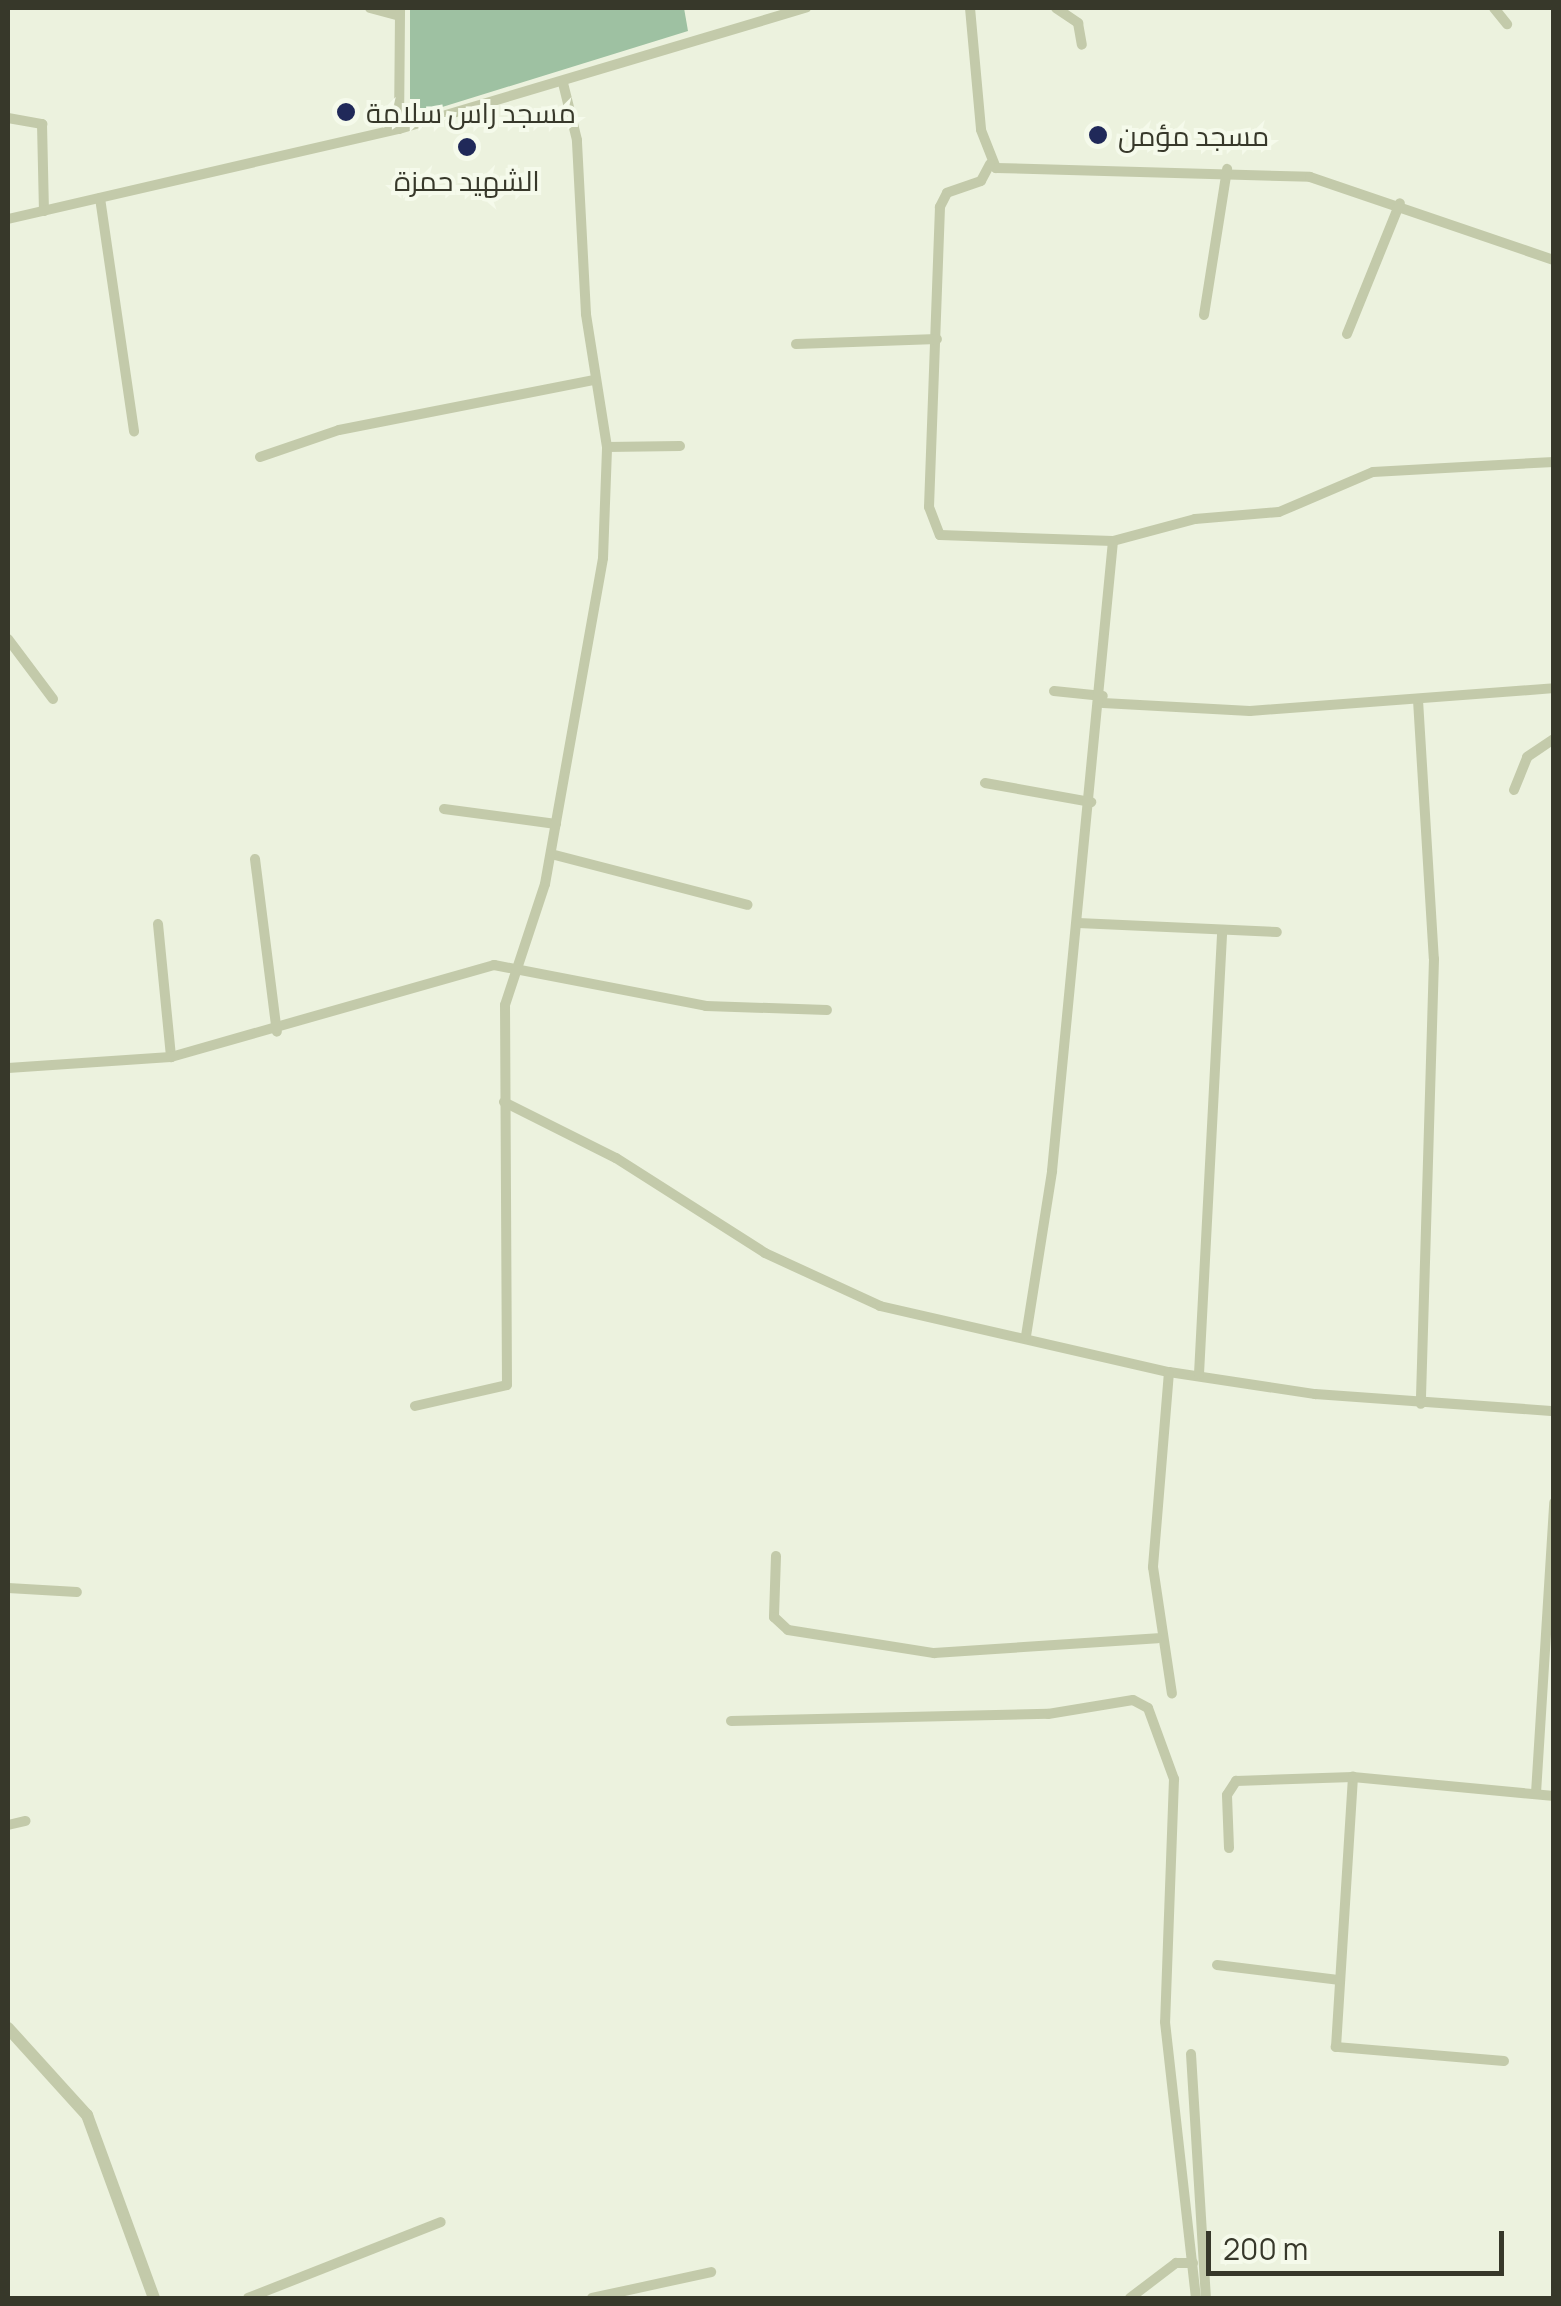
<!DOCTYPE html>
<html>
<head>
<meta charset="utf-8">
<style>
	body { margin:0 }
	#map { position:relative; width:1561px; height:2306px; overflow:hidden; background:#ecf2de; font-family:Manrope,Cairo,sans-serif }
	div>[style] { position:absolute }
	[style*='--x'] { left:calc(var(--x)*1px); top:calc(var(--y)*1px); width:calc(var(--w)*1px); rotate:calc(var(--a)*1deg) }
	.green>* { inset:0; background:#9ec1a2 }
	.minor>* { height:10px; margin:-5px; padding:0 5px; transform-origin:5px; border-radius:5px; background:#c3caaa }
	.tertiary>* { height:12px; margin:-6px; padding:0 6px; transform-origin:6px; border-radius:6px; background:#c3caaa }
	.dots>* { width:28px; height:28px; translate:-50% -50%; box-sizing:border-box; border:5px solid #f5faeb; border-radius:50% }
	span { translate:-50% -50%; white-space:nowrap; text-align:center; line-height:1.15; -webkit-text-stroke:8px #f5faeb; paint-order:stroke }
	.poi-label { font-size:28px; color:#37382a }
	.left { translate:0 -50%; text-align:left }
	.frame { position:absolute; inset:0; border:10px solid #37382a; pointer-events:none }
	.scale { position:absolute; left:1206px; top:2231px; width:298px; height:45px; box-sizing:border-box; border:5px solid #37382a; border-top:0; padding-left:12px; font-size:30px; line-height:35px; white-space:nowrap; color:#37382a; -webkit-text-stroke:8px #f5faeb; paint-order:stroke }
</style>
</head>
<body>
<div id="map">
	<div class="green">
		<div style="clip-path:polygon(410px 8px,684px 8px,688px 31px,410px 117px)"></div>
	</div>
	<div class="minor">
		<div style="--x:370;--y:8;--w:30;--a:15"></div>
		<div style="--x:970;--y:8;--w:122;--a:84.8"></div>
		<div style="--x:981;--y:130;--w:41;--a:68.5"></div>
		<div style="--x:996;--y:168;--w:314;--a:1.6"></div>
		<div style="--x:1310;--y:177;--w:258;--a:18.8"></div>
		<div style="--x:1056;--y:8;--w:27;--a:34"></div>
		<div style="--x:1078;--y:23;--w:22;--a:80"></div>
		<div style="--x:1494;--y:8;--w:21;--a:51"></div>
		<div style="--x:8;--y:118;--w:35;--a:10"></div>
		<div style="--x:42;--y:124;--w:87;--a:88.7"></div>
		<div style="--x:399;--y:129;--w:121;--a:-89.5"></div>
		<div style="--x:990;--y:164;--w:19;--a:118"></div>
		<div style="--x:981;--y:181;--w:36;--a:161"></div>
		<div style="--x:947;--y:193;--w:16;--a:117"></div>
		<div style="--x:940;--y:207;--w:300;--a:92.1"></div>
		<div style="--x:929;--y:507;--w:30;--a:69"></div>
		<div style="--x:940;--y:535;--w:173;--a:2"></div>
		<div style="--x:1113;--y:541;--w:85;--a:-15"></div>
		<div style="--x:1195;--y:519;--w:84;--a:-4.8"></div>
		<div style="--x:1279;--y:512;--w:102;--a:-23.1"></div>
		<div style="--x:1373;--y:472;--w:181;--a:-3.2"></div>
		<div style="--x:100;--y:198;--w:236;--a:81.7"></div>
		<div style="--x:8;--y:219;--w:401;--a:-13"></div>
		<div style="--x:399;--y:129;--w:425;--a:-16.6"></div>
		<div style="--x:1204;--y:315;--w:148;--a:-81"></div>
		<div style="--x:1347;--y:334;--w:141;--a:-68"></div>
		<div style="--x:796;--y:344;--w:141;--a:-2"></div>
		<div style="--x:607;--y:447;--w:73;--a:-0.8"></div>
		<div style="--x:260;--y:457;--w:83;--a:-18.9"></div>
		<div style="--x:339;--y:430;--w:259;--a:-11.1"></div>
		<div style="--x:8;--y:639;--w:75;--a:53.1"></div>
		<div style="--x:1054;--y:691;--w:49;--a:5.8"></div>
		<div style="--x:1418;--y:700;--w:259;--a:86.5"></div>
		<div style="--x:1434;--y:959;--w:445;--a:91.7"></div>
		<div style="--x:1103;--y:703;--w:147;--a:3.1"></div>
		<div style="--x:1250;--y:711;--w:305;--a:-4.3"></div>
		<div style="--x:985;--y:783;--w:108;--a:10.2"></div>
		<div style="--x:1514;--y:790;--w:35;--a:-68"></div>
		<div style="--x:1527;--y:757;--w:32;--a:-34"></div>
		<div style="--x:444;--y:809;--w:113;--a:7.6"></div>
		<div style="--x:551;--y:854;--w:203;--a:14.5"></div>
		<div style="--x:255;--y:859;--w:174;--a:82.8"></div>
		<div style="--x:1078;--y:923;--w:199;--a:2.6"></div>
		<div style="--x:158;--y:924;--w:134;--a:84.4"></div>
		<div style="--x:8;--y:1068;--w:163;--a:-3.9"></div>
		<div style="--x:171;--y:1057;--w:336;--a:-15.9"></div>
		<div style="--x:494;--y:965;--w:216;--a:10.9"></div>
		<div style="--x:706;--y:1006;--w:121;--a:1.9"></div>
		<div style="--x:504;--y:1102;--w:125;--a:26.6"></div>
		<div style="--x:616;--y:1158;--w:177;--a:32.5"></div>
		<div style="--x:765;--y:1253;--w:127;--a:24.7"></div>
		<div style="--x:880;--y:1306;--w:296;--a:12.9"></div>
		<div style="--x:1169;--y:1372;--w:148;--a:8.6"></div>
		<div style="--x:1315;--y:1394;--w:240;--a:4.1"></div>
		<div style="--x:1026;--y:1336;--w:167;--a:-81"></div>
		<div style="--x:1052;--y:1171;--w:633;--a:-84.47"></div>
		<div style="--x:1169;--y:1372;--w:196;--a:94.7"></div>
		<div style="--x:1153;--y:1567;--w:128;--a:81.5"></div>
		<div style="--x:1199;--y:1374;--w:442;--a:-87"></div>
		<div style="--x:415;--y:1406;--w:94;--a:-12.9"></div>
		<div style="--x:507;--y:1385;--w:380;--a:-90.3"></div>
		<div style="--x:505;--y:1005;--w:127;--a:-71.7"></div>
		<div style="--x:545;--y:884;--w:331;--a:-79.9"></div>
		<div style="--x:603;--y:558;--w:111;--a:-87.9"></div>
		<div style="--x:607;--y:447;--w:135;--a:-99"></div>
		<div style="--x:586;--y:314;--w:174;--a:-93"></div>
		<div style="--x:577;--y:140;--w:59;--a:-103.8"></div>
		<div style="--x:776;--y:1556;--w:61;--a:91.9"></div>
		<div style="--x:774;--y:1617;--w:19;--a:43"></div>
		<div style="--x:788;--y:1630;--w:148;--a:9"></div>
		<div style="--x:934;--y:1653;--w:224;--a:-3.8"></div>
		<div style="--x:8;--y:1588;--w:69;--a:3.3"></div>
		<div style="--x:731;--y:1721;--w:317;--a:-1.3"></div>
		<div style="--x:1048;--y:1714;--w:86;--a:-9.4"></div>
		<div style="--x:1133;--y:1700;--w:17;--a:28"></div>
		<div style="--x:1148;--y:1708;--w:76;--a:69.9"></div>
		<div style="--x:1174;--y:1779;--w:243;--a:92.1"></div>
		<div style="--x:1165;--y:2022;--w:278;--a:83.6"></div>
		<div style="--x:1536;--y:1793;--w:291;--a:-86.4"></div>
		<div style="--x:8;--y:1825;--w:18;--a:-13"></div>
		<div style="--x:1229;--y:1848;--w:53;--a:-92.2"></div>
		<div style="--x:1227;--y:1795;--w:17;--a:-57"></div>
		<div style="--x:1236;--y:1781;--w:117;--a:-2"></div>
		<div style="--x:1217;--y:1965;--w:124;--a:7"></div>
		<div style="--x:1191;--y:2054;--w:244;--a:86.5"></div>
		<div style="--x:1504;--y:2061;--w:169;--a:-175.2"></div>
		<div style="--x:1336;--y:2047;--w:271;--a:-86.4"></div>
		<div style="--x:1353;--y:1777;--w:202;--a:5.4"></div>
		<div style="--x:248;--y:2298;--w:207;--a:-21.5"></div>
		<div style="--x:592;--y:2298;--w:122;--a:-12.3"></div>
		<div style="--x:1130;--y:2298;--w:58;--a:-37.3"></div>
		<div style="--x:1176;--y:2263;--w:17;--a:0"></div>
	</div>
	<div class="tertiary">
		<div style="--x:8;--y:2028;--w:118;--a:47.8"></div>
		<div style="--x:87;--y:2115;--w:195;--a:69.9"></div>
	</div>
	<div class="dots">
		<div style="left:346px;top:112px;background:#202959"></div>
		<div style="left:1098px;top:135px;background:#202959"></div>
		<div style="left:467px;top:147px;background:#202959"></div>
	</div>
	<div class="poi-label">
		<span class="left" style="left:366px;top:112px">مسجد راس سلامة</span>
		<span class="left" style="left:1118px;top:135px">مسجد مؤمن</span>
		<span style="left:467px;top:180px">الشهيد حمزة</span>
	</div>
	<div class="frame"></div>
	<div class="scale">200 m</div>
</div>
</body>
</html>
